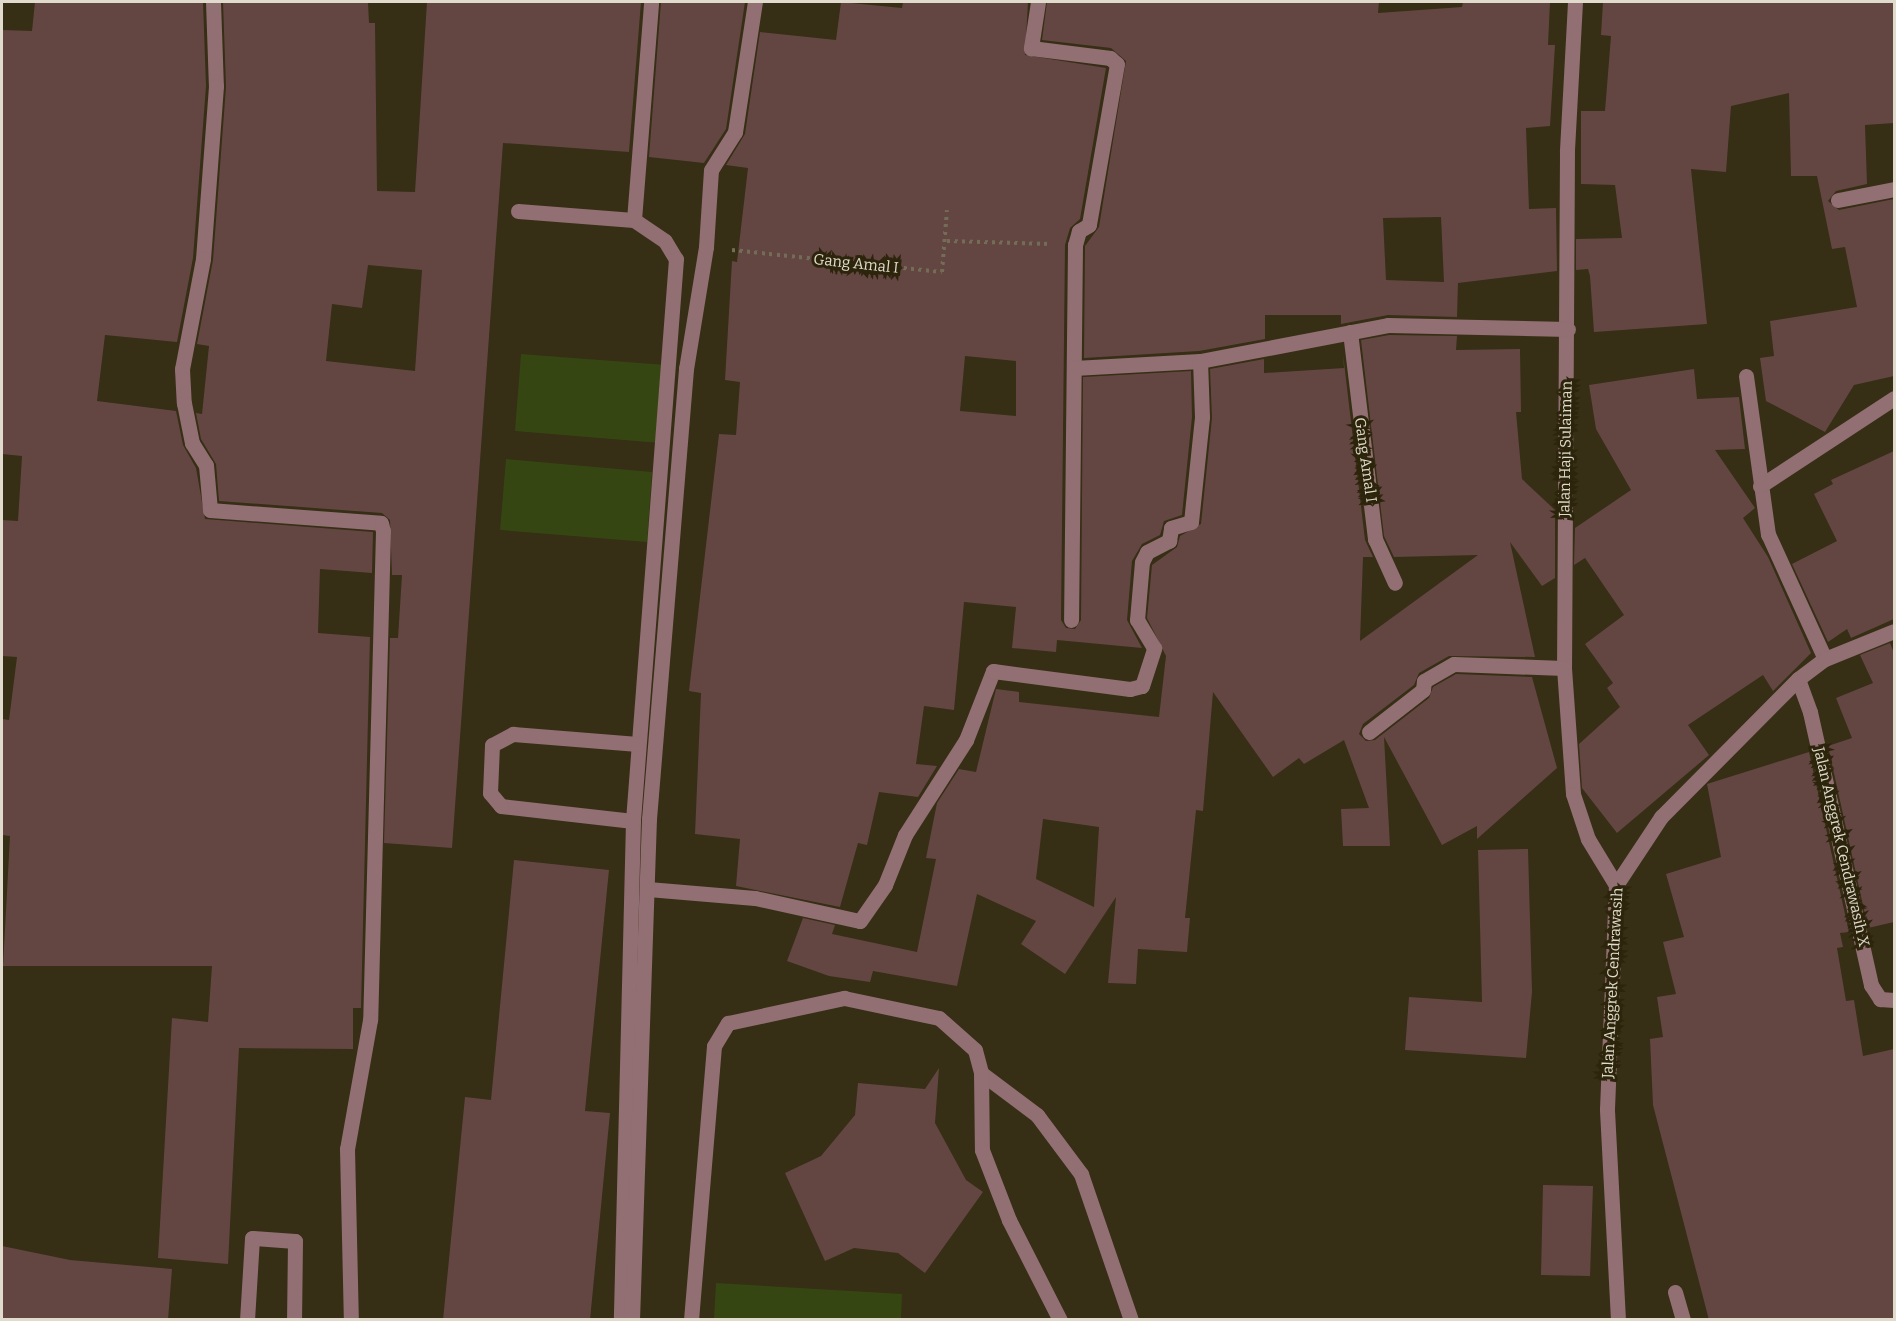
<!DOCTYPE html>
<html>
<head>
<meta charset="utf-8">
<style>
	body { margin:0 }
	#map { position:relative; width:1896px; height:1321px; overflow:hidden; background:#362e15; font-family:Bitter,serif }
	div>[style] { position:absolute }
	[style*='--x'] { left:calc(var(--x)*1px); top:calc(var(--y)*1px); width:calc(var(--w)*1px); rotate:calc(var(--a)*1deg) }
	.green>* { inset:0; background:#364613 }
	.building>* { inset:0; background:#634642 }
	.path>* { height:4px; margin-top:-2px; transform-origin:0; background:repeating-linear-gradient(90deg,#736c56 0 3px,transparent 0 7.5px) }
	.minor>* { height:15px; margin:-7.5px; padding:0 7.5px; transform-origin:7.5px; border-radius:7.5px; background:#916f72 }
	span { translate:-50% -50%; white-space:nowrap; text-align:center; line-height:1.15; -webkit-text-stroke:6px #2c240b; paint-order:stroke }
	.street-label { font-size:15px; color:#e0dbcc }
	.frame { position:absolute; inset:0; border:3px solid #e0dbcc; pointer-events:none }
</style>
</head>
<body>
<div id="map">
	<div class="green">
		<div style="clip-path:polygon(521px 354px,666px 365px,660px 443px,515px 431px)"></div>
		<div style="clip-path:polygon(506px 459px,652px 472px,647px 542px,500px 530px)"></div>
		<div style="clip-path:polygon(716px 1283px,902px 1294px,901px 1319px,714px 1319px)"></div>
	</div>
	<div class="building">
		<div style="clip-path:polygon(35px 2px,203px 2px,206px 86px,193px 258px,177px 342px,105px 335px,97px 401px,176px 411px,183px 445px,196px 468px,205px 519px,373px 532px,372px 573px,320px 569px,318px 633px,370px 637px,361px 1008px,353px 1008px,353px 1049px,239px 1048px,228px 1264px,158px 1258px,172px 1018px,208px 1022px,212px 966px,3px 966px,10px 836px,2px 835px,2px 719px,9px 720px,17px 657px,2px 656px,2px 520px,18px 521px,22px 456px,2px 454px,2px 30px,32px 31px)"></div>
		<div style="clip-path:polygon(evenodd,223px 2px,368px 2px,369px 23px,375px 23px,377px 191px,415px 192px,427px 2px,641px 2px,629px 152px,503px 143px,452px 848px,384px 843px,390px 638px,398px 638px,402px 575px,392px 575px,390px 520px,382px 513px,219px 501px,216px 464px,201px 439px,196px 413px,202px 414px,209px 346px,197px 344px,213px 260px,226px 87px,223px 2px,368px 265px,422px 270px,415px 371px,326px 361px,332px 304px,362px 308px,368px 265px)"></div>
		<div style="clip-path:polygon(661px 2px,745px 2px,726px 129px,704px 163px,649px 157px)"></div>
		<div style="clip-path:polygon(evenodd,841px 2px,902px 8px,903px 2px,1028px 2px,1025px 55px,1106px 68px,1080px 219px,1070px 228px,1065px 245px,1061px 620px,1066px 628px,1075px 629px,1081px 620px,1083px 377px,1191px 371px,1192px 417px,1182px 515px,1164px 521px,1160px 535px,1142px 544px,1132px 561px,1127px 620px,1142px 648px,1057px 640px,1056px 652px,1012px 648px,1016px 607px,964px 602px,954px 710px,924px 706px,916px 764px,937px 766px,918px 797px,879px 792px,867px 845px,858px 843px,840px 907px,736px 886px,740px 839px,695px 834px,701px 693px,689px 691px,719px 434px,736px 435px,740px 382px,725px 380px,732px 261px,737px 262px,748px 168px,726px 165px,745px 134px,760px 32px,836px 40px,841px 2px,965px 356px,1016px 361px,1016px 416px,960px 411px,965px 356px)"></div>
		<div style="clip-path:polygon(evenodd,1047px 2px,1379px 2px,1378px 13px,1462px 7px,1463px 2px,1550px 2px,1548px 45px,1555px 45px,1550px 126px,1526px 128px,1529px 209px,1556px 208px,1557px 271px,1458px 283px,1457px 317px,1388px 315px,1341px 324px,1341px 315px,1265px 315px,1265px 339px,1199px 351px,1084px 358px,1085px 246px,1099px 227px,1126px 61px,1111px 48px,1042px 40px,1047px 2px,1441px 217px,1444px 282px,1386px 280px,1383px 218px,1441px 217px)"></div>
		<div style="clip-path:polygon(1603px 2px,1894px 2px,1894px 123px,1865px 125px,1867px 184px,1836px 191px,1828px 201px,1839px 210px,1894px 199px,1894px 376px,1854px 385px,1825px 432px,1766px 401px,1760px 358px,1774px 356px,1770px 321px,1857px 307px,1845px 247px,1832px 249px,1817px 176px,1791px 176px,1789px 93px,1731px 106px,1726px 172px,1691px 169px,1707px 324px,1594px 332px,1590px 276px,1588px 269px,1576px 270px,1576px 239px,1622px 238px,1615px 185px,1581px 184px,1581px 111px,1605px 111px,1611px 36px,1601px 35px)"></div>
		<div style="clip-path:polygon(evenodd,1389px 335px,1457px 336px,1456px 350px,1520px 349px,1521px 412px,1516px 412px,1522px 479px,1555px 510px,1555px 578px,1542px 586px,1510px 542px,1535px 657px,1449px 656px,1419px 673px,1414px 685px,1363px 724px,1359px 734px,1366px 741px,1375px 740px,1429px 698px,1433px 687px,1456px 674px,1532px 677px,1557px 768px,1477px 839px,1477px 826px,1442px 845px,1384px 737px,1390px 846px,1343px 846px,1341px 809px,1369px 808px,1344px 740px,1304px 764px,1299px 758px,1273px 777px,1213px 692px,1203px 811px,1196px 810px,1185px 918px,1190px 918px,1187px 952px,1138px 949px,1136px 984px,1108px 983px,1116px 897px,1065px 974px,1021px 944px,1036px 921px,977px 894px,957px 986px,873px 971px,870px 982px,829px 976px,787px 961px,803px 918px,835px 925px,832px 934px,917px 952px,936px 859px,926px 858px,937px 803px,959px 769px,976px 772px,996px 689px,1019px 692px,1019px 702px,1159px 717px,1166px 656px,1147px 618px,1152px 565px,1177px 547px,1180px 536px,1201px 524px,1212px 418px,1210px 369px,1264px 359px,1264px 373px,1344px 368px,1343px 354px,1365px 540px,1373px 557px,1363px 557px,1360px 641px,1478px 555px,1394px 557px,1384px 536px,1361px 340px,1389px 335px,1043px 819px,1099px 827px,1094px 907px,1036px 879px,1043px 819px)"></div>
		<div style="clip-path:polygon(1694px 369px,1697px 399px,1739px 397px,1745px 449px,1715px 450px,1755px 508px,1743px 518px,1768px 557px,1811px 653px,1773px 691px,1763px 675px,1688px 725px,1709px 755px,1617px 833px,1582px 788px,1579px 744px,1620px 707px,1607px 688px,1613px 683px,1585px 644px,1624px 615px,1585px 558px,1574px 565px,1575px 528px,1631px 490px,1596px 429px,1589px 385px)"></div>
		<div style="clip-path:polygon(1894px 451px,1894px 619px,1851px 638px,1847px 629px,1828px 642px,1792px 564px,1837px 541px,1814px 494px,1833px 484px,1831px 480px)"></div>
		<div style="clip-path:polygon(1890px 643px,1894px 653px,1894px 922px,1868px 928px,1828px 746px,1852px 738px,1836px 698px,1873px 683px,1860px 655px)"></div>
		<div style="clip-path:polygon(1809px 752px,1849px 932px,1840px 933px,1843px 947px,1837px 948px,1846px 1001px,1854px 1000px,1863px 1056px,1894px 1049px,1894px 1320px,1709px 1320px,1653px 1105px,1650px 1039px,1663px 1037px,1657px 997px,1676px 994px,1663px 942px,1684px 937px,1666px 874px,1721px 857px,1707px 784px)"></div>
		<div style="clip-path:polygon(1528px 849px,1532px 992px,1526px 1058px,1405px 1050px,1409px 997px,1482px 1002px,1478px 850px)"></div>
		<div style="clip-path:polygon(514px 860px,609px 870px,585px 1111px,610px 1113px,590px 1320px,443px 1320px,465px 1097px,491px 1100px)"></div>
		<div style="clip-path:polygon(939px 1068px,935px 1123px,966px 1180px,983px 1192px,925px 1273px,898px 1253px,854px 1248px,825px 1261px,785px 1173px,821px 1156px,855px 1115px,858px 1083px,925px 1089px)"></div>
		<div style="clip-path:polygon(1543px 1185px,1593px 1186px,1590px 1276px,1541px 1275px)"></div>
		<div style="clip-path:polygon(2px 1246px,70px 1260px,172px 1269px,168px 1320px,2px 1320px)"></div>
	</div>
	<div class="path">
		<div style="--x:947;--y:241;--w:104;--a:1.7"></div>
		<div style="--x:732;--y:250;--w:211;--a:6"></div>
		<div style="--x:942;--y:272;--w:62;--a:-85.4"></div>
	</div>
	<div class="minor">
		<div style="--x:213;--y:2;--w:84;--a:88"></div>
		<div style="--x:216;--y:86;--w:173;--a:94.3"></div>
		<div style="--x:203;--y:259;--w:112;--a:100.8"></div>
		<div style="--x:182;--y:369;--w:34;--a:87"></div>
		<div style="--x:184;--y:403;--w:41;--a:78.7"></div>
		<div style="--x:192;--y:443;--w:26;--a:58"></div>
		<div style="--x:206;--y:465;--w:45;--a:84.9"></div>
		<div style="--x:210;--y:510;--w:171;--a:4.3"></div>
		<div style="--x:381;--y:523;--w:8;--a:76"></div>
		<div style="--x:383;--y:531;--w:489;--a:91.5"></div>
		<div style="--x:370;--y:1020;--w:131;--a:100.1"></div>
		<div style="--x:347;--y:1149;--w:171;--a:88.7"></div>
		<div style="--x:1038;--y:2;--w:47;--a:98.7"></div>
		<div style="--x:1031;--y:48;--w:80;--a:7.2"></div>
		<div style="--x:1110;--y:58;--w:9;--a:41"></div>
		<div style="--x:1117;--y:64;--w:163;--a:99.9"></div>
		<div style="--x:1089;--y:225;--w:12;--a:149"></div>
		<div style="--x:1079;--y:231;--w:15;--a:106"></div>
		<div style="--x:1075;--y:245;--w:375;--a:90.6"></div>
		<div style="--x:1575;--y:2;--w:150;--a:93.1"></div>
		<div style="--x:1567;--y:152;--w:516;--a:90.33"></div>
		<div style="--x:1564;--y:668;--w:126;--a:85.9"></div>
		<div style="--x:1573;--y:794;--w:47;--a:71.6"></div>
		<div style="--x:1588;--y:839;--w:54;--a:58.7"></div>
		<div style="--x:1838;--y:200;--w:57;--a:-11.1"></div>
		<div style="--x:518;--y:211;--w:116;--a:4.4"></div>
		<div style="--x:634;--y:220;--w:37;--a:34"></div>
		<div style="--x:665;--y:241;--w:21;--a:59"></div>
		<div style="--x:676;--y:259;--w:564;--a:94.38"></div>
		<div style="--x:633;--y:821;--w:499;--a:91.4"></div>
		<div style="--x:634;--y:220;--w:219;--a:-85.5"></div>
		<div style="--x:1350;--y:332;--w:209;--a:83.1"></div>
		<div style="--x:1375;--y:539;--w:48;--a:65.6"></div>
		<div style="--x:1074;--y:368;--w:126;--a:-3.2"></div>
		<div style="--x:1200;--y:361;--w:191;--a:-10.8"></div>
		<div style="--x:1388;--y:325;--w:180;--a:1.3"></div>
		<div style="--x:1746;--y:376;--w:160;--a:82.1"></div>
		<div style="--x:1768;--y:534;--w:137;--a:65.5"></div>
		<div style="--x:1760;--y:486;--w:160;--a:-33.3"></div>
		<div style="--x:1798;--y:679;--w:35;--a:70"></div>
		<div style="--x:1810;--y:712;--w:280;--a:77.4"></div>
		<div style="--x:1871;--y:985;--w:17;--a:57"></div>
		<div style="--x:1880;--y:999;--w:14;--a:4"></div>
		<div style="--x:1369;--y:732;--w:68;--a:-37.9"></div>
		<div style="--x:1423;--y:690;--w:9;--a:-84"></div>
		<div style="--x:1424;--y:681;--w:34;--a:-30"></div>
		<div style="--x:1454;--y:664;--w:110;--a:2.1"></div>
		<div style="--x:633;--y:821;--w:133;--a:-173.5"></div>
		<div style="--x:501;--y:806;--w:17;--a:-130"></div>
		<div style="--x:490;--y:793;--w:48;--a:-87.6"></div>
		<div style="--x:492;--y:745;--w:24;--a:-28"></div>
		<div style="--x:513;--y:734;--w:125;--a:4.6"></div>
		<div style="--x:648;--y:889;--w:107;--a:4.8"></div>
		<div style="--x:755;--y:898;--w:107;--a:12.4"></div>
		<div style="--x:860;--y:921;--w:44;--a:-55.2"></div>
		<div style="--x:885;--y:885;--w:54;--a:-68.2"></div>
		<div style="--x:905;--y:835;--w:113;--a:-57.3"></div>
		<div style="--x:966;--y:740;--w:74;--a:-68.6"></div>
		<div style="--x:993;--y:671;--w:138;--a:7.5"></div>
		<div style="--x:1130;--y:689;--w:12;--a:-14"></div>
		<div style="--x:1142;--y:686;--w:40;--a:-72"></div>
		<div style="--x:1154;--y:648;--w:33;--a:-121"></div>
		<div style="--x:1137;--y:620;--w:58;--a:-85.1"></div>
		<div style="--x:1142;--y:562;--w:11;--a:-63"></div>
		<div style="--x:1147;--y:552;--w:25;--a:-27"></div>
		<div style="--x:1169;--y:541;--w:13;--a:-81"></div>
		<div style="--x:1171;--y:528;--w:21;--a:-17"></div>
		<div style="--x:1191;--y:522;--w:106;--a:-84"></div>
		<div style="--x:1202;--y:417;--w:56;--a:-92"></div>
		<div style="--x:981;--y:1073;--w:70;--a:36.9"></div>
		<div style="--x:1037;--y:1115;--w:74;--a:53.3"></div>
		<div style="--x:1081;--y:1174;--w:154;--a:71.1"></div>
		<div style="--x:1675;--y:1292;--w:29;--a:74"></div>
		<div style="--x:247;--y:1320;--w:82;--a:-86.5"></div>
		<div style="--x:252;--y:1238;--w:43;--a:4"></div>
		<div style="--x:295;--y:1241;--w:79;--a:90.7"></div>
		<div style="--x:632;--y:1320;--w:501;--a:-88.06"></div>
		<div style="--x:649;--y:819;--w:452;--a:-85.3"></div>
		<div style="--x:686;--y:369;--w:124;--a:-80.7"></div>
		<div style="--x:706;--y:247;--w:77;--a:-86.3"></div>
		<div style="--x:711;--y:170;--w:45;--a:-57.7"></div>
		<div style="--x:735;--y:132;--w:132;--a:-81.3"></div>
		<div style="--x:691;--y:1320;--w:275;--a:-85.2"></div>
		<div style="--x:714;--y:1046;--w:27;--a:-59"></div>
		<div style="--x:728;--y:1023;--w:119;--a:-12.2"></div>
		<div style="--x:844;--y:998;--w:97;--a:11.9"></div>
		<div style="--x:939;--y:1018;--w:48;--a:41.6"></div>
		<div style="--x:975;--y:1050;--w:24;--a:75"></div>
		<div style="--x:981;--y:1073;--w:77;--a:89.3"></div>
		<div style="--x:982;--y:1150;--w:75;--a:68.9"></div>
		<div style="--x:1009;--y:1220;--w:112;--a:63"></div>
		<div style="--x:1618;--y:1320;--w:211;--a:-93"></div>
		<div style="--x:1607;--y:1109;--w:224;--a:-87.7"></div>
		<div style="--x:1616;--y:885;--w:82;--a:-56.5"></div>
		<div style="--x:1661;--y:817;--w:194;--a:-45.2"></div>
		<div style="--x:1798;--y:679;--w:34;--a:-37"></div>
		<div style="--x:1825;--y:659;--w:74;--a:-22.1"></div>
	</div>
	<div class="street-label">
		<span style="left:856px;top:264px;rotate:6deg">Gang Amal I</span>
		<span style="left:1566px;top:449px;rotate:-89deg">Jalan Haji Sulaiman</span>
		<span style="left:1365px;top:460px;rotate:82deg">Gang Amal I</span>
		<span style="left:1841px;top:847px;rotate:77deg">Jalan Anggrek Cendrawasih X</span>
		<span style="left:1613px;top:983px;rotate:-87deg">Jalan Anggrek Cendrawasih</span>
	</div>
	<div class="frame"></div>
</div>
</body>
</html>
